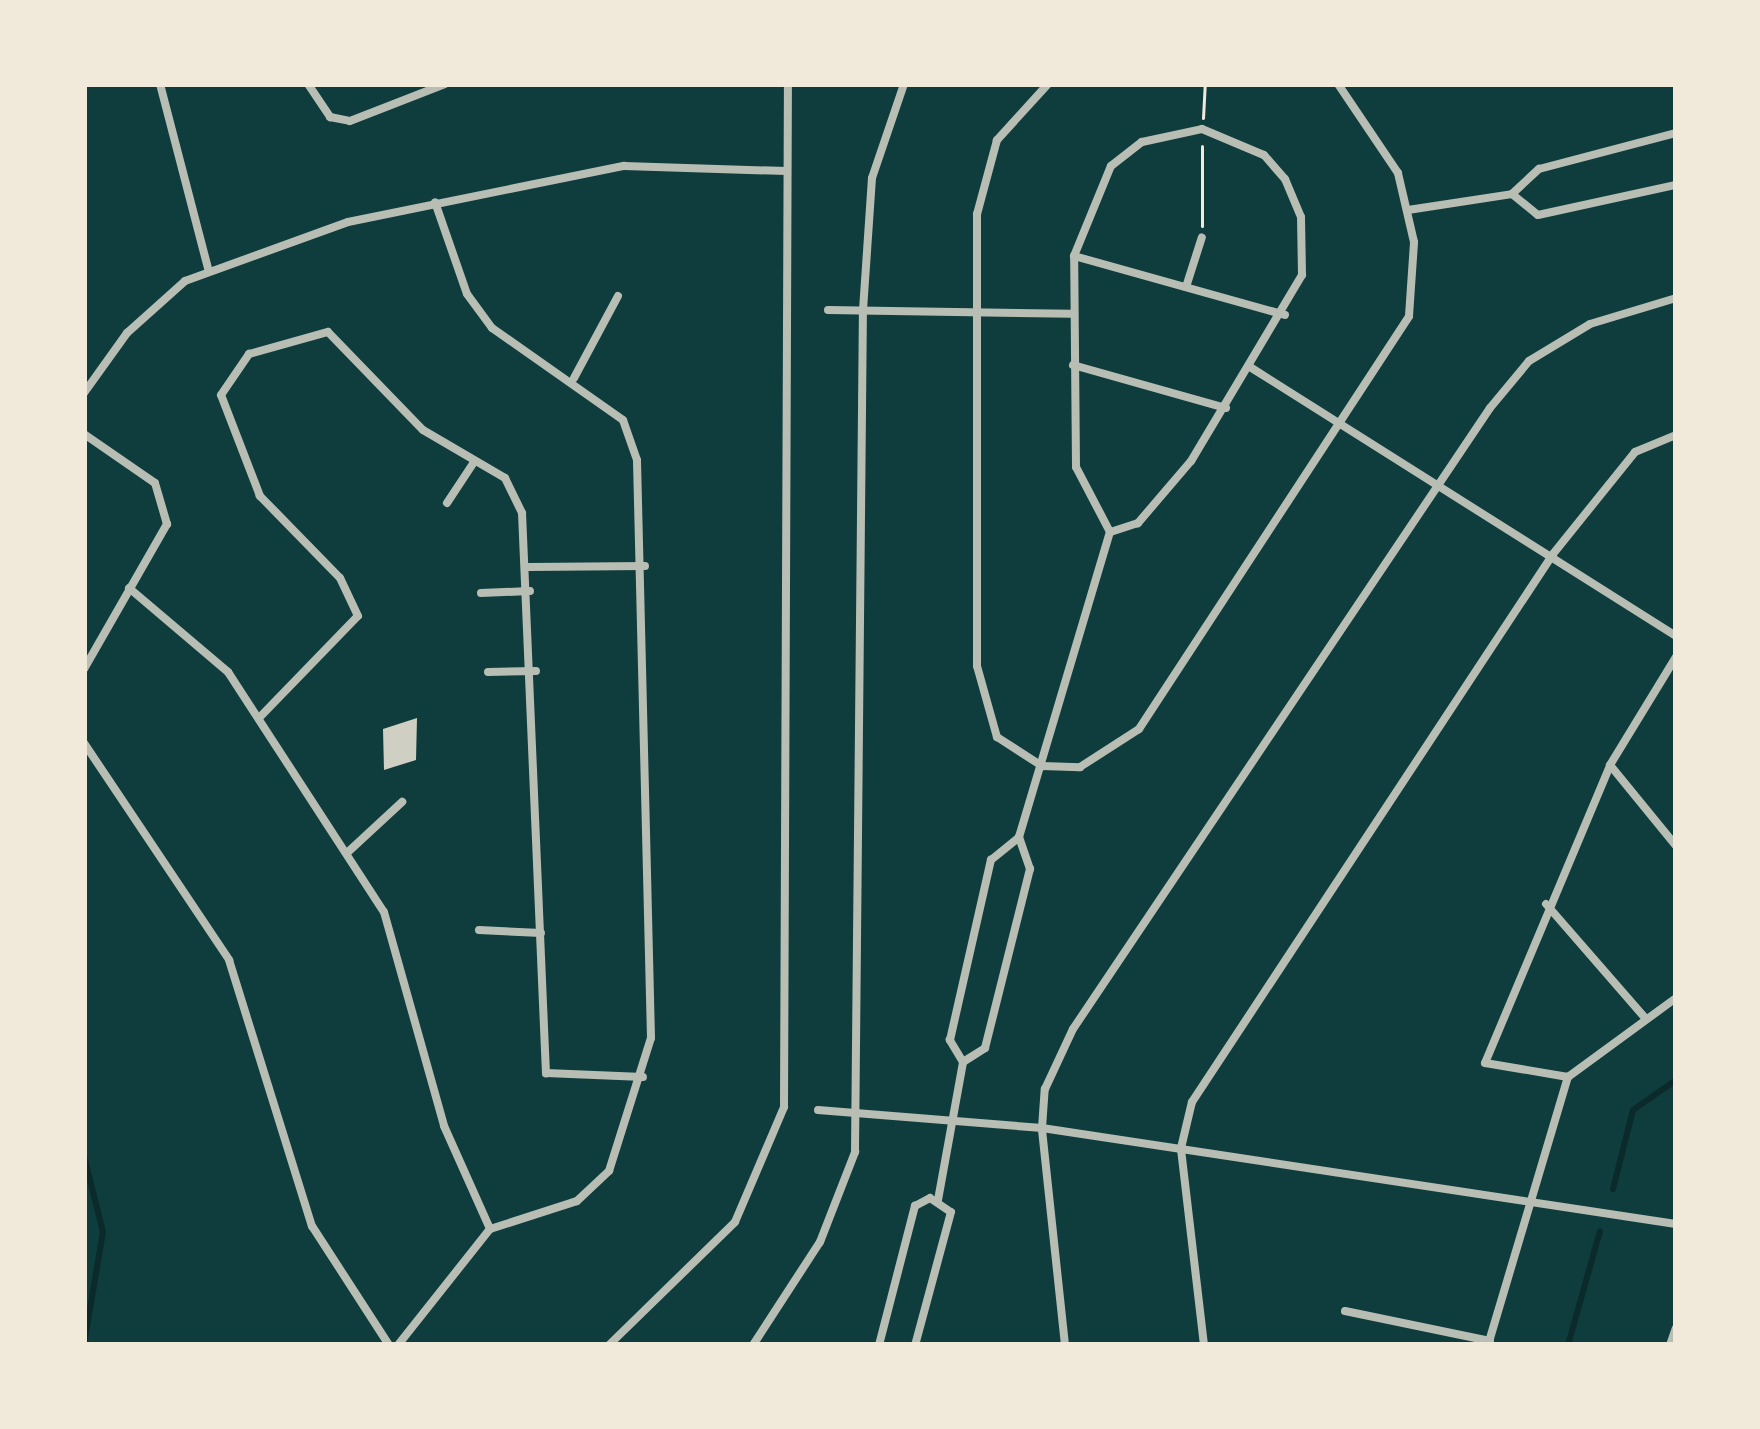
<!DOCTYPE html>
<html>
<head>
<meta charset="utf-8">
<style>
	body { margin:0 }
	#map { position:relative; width:1760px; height:1429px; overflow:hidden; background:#0f3d3e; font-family:"Noto Sans",sans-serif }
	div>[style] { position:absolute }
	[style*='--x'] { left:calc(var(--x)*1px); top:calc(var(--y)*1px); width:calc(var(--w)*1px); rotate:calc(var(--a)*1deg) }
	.stream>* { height:6px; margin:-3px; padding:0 3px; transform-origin:3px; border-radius:3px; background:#0a2a2b }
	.building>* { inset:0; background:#cfcfc3 }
	.path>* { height:3px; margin:-1.5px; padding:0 1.5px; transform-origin:1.5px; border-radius:1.5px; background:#f1e9da }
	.minor>* { height:8px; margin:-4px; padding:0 4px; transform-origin:4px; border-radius:4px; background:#b8beb3 }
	span { translate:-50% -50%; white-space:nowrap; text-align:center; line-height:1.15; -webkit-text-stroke:9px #f1e9da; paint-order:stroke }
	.frame { position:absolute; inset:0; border:87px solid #f1e9da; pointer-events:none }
</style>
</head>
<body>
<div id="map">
	<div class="stream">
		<div style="--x:84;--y:1156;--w:78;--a:76"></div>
		<div style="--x:103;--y:1232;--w:114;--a:99.6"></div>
		<div style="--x:1613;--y:1189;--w:81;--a:-75.8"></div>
		<div style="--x:1633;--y:1110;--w:52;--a:-34.9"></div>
		<div style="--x:1568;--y:1345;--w:118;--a:-74.3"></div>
	</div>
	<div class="building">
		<div style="clip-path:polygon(417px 718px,416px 760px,384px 770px,383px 729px)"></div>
	</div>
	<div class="path">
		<div style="--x:1203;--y:118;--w:34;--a:-87"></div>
		<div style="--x:1202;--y:226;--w:80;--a:-90"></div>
	</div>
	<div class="minor">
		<div style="--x:160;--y:84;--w:190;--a:75.4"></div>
		<div style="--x:308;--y:84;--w:40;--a:56"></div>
		<div style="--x:330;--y:117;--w:20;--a:11"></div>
		<div style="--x:350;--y:121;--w:102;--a:-21.3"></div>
		<div style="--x:1048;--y:84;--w:76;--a:132.3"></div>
		<div style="--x:997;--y:140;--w:77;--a:105.1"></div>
		<div style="--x:977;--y:214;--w:452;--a:90"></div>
		<div style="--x:977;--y:666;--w:74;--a:74.3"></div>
		<div style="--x:997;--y:737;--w:54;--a:32.8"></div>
		<div style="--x:1042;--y:766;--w:38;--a:2"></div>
		<div style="--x:1080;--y:767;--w:70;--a:-32.8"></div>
		<div style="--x:1139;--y:729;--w:493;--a:-56.8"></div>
		<div style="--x:1409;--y:316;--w:74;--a:-86.1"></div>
		<div style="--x:1414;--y:242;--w:71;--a:-103.1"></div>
		<div style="--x:1398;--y:173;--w:107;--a:-124"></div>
		<div style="--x:1202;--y:129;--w:67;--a:22.8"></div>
		<div style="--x:1264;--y:155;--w:32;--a:49"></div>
		<div style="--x:1285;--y:179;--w:41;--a:67.2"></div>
		<div style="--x:1301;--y:217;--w:58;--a:89"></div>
		<div style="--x:1302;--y:275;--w:217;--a:120.8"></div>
		<div style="--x:1191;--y:461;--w:82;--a:130.5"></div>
		<div style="--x:1138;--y:523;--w:29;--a:162"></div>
		<div style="--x:1110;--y:532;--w:73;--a:-117.6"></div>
		<div style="--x:1076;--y:467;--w:211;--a:-90.5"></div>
		<div style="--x:1074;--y:256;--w:97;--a:-67.7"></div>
		<div style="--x:1111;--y:166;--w:39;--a:-38"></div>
		<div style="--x:1142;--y:142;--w:61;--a:-12.2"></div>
		<div style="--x:1512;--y:194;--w:33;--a:39"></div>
		<div style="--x:1538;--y:215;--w:141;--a:-12.3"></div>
		<div style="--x:1408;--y:210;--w:105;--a:-8.7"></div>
		<div style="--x:1512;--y:194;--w:37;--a:-43"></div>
		<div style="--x:1539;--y:169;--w:142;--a:-14.7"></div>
		<div style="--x:1074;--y:256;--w:219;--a:15.6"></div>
		<div style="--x:1186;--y:287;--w:52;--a:-72.3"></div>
		<div style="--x:828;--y:310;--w:244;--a:0.9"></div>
		<div style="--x:1073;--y:365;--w:159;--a:15.7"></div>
		<div style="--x:1250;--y:367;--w:504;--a:32.27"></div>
		<div style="--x:574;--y:378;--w:93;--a:-61.8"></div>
		<div style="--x:84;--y:393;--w:74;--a:-54.4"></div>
		<div style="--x:127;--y:333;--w:78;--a:-41.9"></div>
		<div style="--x:185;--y:281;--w:173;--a:-19.9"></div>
		<div style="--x:348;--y:222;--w:282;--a:-11.5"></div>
		<div style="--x:624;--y:166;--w:163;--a:1.8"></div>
		<div style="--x:84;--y:434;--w:86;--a:34.6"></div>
		<div style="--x:155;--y:483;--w:43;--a:73.7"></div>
		<div style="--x:167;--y:524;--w:167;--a:119.8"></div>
		<div style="--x:447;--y:503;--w:49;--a:-56.6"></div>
		<div style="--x:529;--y:567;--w:116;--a:-0.5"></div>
		<div style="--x:129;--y:588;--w:130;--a:40.3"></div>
		<div style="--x:228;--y:672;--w:286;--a:57"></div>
		<div style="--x:384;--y:912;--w:222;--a:74.3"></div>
		<div style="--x:444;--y:1126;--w:113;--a:65.9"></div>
		<div style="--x:481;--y:593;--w:49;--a:-2.3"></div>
		<div style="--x:488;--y:672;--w:48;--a:-1.2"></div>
		<div style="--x:259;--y:718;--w:142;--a:-45.9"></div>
		<div style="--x:358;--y:616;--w:42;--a:-115.3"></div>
		<div style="--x:340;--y:578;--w:115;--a:-134.3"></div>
		<div style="--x:260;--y:496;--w:108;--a:-111.1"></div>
		<div style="--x:221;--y:395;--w:50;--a:-55.7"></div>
		<div style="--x:249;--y:354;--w:82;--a:-15.6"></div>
		<div style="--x:328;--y:332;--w:136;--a:45.9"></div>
		<div style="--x:423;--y:430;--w:95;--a:30.3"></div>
		<div style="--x:505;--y:478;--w:39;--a:64"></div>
		<div style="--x:522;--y:513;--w:561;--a:87.55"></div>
		<div style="--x:546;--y:1073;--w:97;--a:2.4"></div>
		<div style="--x:84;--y:743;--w:261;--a:56.2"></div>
		<div style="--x:229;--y:960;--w:279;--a:72.7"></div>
		<div style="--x:312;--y:1226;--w:142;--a:57.1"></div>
		<div style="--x:1610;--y:765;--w:104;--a:50.8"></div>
		<div style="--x:1019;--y:837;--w:318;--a:-73.4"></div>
		<div style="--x:348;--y:852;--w:74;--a:-42.8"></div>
		<div style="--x:1546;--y:904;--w:152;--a:49"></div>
		<div style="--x:479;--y:930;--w:62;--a:2.8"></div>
		<div style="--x:963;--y:1062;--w:26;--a:-121"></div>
		<div style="--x:950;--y:1040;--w:185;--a:-77.2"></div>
		<div style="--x:991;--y:860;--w:36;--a:-39"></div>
		<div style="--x:963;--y:1062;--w:26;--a:-32"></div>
		<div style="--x:985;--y:1048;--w:185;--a:-75.9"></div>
		<div style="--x:1030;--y:869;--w:34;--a:-109"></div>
		<div style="--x:1568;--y:1077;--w:84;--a:-170.4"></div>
		<div style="--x:1485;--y:1063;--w:323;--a:-67.2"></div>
		<div style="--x:1610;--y:765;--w:127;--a:-58.6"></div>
		<div style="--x:818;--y:1110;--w:225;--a:4.6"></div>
		<div style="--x:1042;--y:1128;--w:641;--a:8.61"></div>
		<div style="--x:938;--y:1200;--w:140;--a:-79.7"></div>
		<div style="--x:1345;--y:1311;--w:148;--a:11.7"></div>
		<div style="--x:398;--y:1345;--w:148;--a:-51.6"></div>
		<div style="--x:490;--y:1229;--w:91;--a:-17.8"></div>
		<div style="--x:577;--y:1201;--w:44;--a:-43.2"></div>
		<div style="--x:609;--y:1171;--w:139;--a:-72.5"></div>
		<div style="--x:651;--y:1038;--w:578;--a:-91.39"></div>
		<div style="--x:637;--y:460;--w:42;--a:-109.3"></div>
		<div style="--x:623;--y:420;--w:160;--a:-144.9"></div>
		<div style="--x:492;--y:328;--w:42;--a:-126.3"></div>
		<div style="--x:467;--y:294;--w:97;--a:-109.2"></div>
		<div style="--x:609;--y:1345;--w:176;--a:-44.3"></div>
		<div style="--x:735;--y:1222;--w:125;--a:-66.9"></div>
		<div style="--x:784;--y:1107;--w:1023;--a:-89.78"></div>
		<div style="--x:753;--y:1345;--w:123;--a:-57"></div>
		<div style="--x:820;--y:1242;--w:97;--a:-68.7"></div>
		<div style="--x:855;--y:1152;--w:842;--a:-89.46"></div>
		<div style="--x:863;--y:310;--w:132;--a:-86.1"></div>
		<div style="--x:872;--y:178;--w:99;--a:-71.2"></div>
		<div style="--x:879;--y:1345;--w:144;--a:-75.5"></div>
		<div style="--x:915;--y:1206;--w:17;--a:-28"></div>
		<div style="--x:930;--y:1198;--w:25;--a:34"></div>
		<div style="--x:951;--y:1212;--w:138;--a:105.1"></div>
		<div style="--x:1065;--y:1345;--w:218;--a:-96.1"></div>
		<div style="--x:1042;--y:1128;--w:39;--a:-86"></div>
		<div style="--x:1045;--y:1089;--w:66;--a:-65"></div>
		<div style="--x:1073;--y:1029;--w:748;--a:-56.12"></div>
		<div style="--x:1490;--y:408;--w:61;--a:-50.3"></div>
		<div style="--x:1529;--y:361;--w:71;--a:-31.2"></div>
		<div style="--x:1590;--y:324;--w:90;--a:-16.8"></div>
		<div style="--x:1204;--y:1345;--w:198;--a:-96.7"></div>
		<div style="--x:1181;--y:1148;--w:47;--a:-76.6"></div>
		<div style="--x:1192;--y:1102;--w:656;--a:-56.62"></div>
		<div style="--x:1553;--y:554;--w:131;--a:-51.2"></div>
		<div style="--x:1635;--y:452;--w:44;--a:-22.5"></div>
		<div style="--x:1488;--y:1345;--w:280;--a:-73.4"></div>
		<div style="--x:1568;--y:1077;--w:134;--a:-36.2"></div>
		<div style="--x:1670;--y:1345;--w:18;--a:-71"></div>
	</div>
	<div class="frame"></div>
</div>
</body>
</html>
